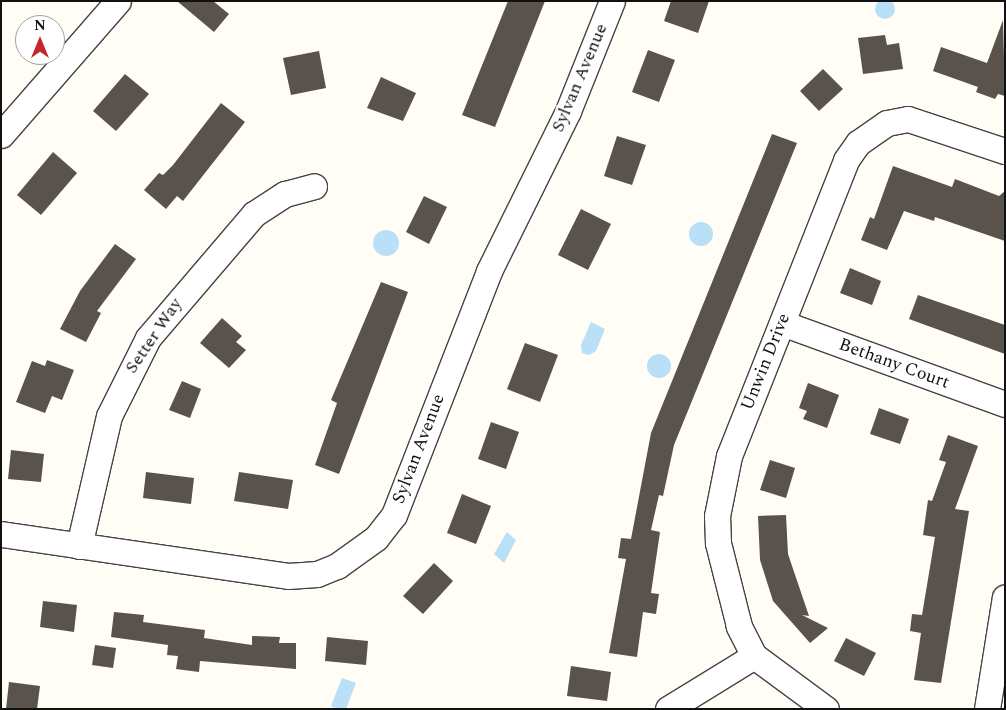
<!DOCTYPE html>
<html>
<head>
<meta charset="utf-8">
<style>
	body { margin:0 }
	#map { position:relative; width:1006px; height:710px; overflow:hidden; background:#fffdf5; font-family:Spectral,serif }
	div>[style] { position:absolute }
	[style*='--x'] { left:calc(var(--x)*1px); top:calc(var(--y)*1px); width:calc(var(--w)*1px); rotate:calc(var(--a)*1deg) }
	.water>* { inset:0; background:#b9e0f7 }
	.round { border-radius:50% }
	.building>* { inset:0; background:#5a524d }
	.roads { filter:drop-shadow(1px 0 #444) drop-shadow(-1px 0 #444) drop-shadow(0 1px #444) drop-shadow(0 -1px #444) }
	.minor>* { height:25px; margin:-12.5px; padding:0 12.5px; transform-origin:12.5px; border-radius:12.5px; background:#fff }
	span { translate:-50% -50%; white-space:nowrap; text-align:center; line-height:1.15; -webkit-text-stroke:5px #fff; paint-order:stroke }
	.street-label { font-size:18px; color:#111 }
	.frame { position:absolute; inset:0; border:2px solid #111; pointer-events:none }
	.north { position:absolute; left:15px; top:15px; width:50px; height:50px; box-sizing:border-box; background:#fff; border:1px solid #a0a0a0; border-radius:50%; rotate:0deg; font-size:14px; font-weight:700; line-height:20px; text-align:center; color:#111 }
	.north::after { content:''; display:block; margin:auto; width:18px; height:22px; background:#c4262e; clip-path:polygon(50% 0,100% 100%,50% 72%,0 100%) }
</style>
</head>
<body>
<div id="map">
	<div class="water">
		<div class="round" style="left:875px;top:-1px;width:20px;height:20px"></div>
		<div class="round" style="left:689px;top:222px;width:24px;height:24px"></div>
		<div class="round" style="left:373px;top:230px;width:26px;height:26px"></div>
		<div style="clip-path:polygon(591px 322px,605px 329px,596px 351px,589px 355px,582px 353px,581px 345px)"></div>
		<div class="round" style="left:647px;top:354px;width:24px;height:24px"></div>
		<div style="clip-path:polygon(507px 532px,516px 540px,504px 563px,494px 554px)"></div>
		<div style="clip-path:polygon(342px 678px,356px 683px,346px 709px,337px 709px,331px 706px)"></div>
	</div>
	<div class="building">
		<div style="clip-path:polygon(177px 1px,213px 1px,229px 14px,214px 32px)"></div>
		<div style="clip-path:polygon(508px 1px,545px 1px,495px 127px,462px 115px)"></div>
		<div style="clip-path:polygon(671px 1px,709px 1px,698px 33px,664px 21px)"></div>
		<div style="clip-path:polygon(1003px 20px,1005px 96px,998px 94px,995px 99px,976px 92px,978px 87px,933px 71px,941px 47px,987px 63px)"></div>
		<div style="clip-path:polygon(885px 35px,887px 45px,899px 43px,903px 69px,863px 74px,858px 38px)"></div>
		<div style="clip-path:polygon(648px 50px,675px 60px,659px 102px,632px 92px)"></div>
		<div style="clip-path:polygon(319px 51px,326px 88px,291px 95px,283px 58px)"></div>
		<div style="clip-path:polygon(823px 69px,843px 89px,819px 111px,800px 91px)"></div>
		<div style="clip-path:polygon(125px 74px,149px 94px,116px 131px,93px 111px)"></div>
		<div style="clip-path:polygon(381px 77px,416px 93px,403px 121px,367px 108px)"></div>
		<div style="clip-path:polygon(221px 103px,245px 122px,183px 201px,177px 196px,166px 209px,144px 190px,159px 173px,163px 175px,173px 165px)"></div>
		<div style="clip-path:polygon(772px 134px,797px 143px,674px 445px,663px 496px,659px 495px,651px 530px,660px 532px,651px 593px,659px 594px,656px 614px,643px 612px,637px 657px,609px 653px,626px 559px,618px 558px,621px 538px,631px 539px,651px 433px)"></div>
		<div style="clip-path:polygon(617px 136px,646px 145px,632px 185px,604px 176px)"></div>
		<div style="clip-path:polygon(53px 152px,77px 173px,41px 215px,17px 195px)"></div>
		<div style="clip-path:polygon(893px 166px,952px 187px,955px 179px,999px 196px,1005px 191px,1005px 241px,935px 217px,934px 221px,904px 211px,887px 250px,861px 240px,870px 217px,874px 219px)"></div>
		<div style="clip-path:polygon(424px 196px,447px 207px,429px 244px,406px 232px)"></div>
		<div style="clip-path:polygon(581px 209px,611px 224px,588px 270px,558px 255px)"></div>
		<div style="clip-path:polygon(115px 244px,136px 259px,97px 311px,101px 313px,86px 342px,60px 329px,80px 291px)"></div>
		<div style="clip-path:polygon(850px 268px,881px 281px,872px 305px,840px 293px)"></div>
		<div style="clip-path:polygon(381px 282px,408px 292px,339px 474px,315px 465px,337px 403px,331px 400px)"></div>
		<div style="clip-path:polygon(918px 295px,1005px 325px,1005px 354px,909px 319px)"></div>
		<div style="clip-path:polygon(222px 318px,242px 336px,236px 342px,246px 350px,229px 368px,200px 343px)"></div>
		<div style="clip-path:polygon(525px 343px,558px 355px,540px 402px,507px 389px)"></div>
		<div style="clip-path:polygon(47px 360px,74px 370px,62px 400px,52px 396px,45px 413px,16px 402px,32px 361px,45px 366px)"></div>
		<div style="clip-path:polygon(182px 381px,201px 389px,190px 418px,169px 410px)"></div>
		<div style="clip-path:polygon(808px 383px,839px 395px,827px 428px,803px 419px,807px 411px,799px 408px)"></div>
		<div style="clip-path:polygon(879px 408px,909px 419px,900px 444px,870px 434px)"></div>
		<div style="clip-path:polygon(491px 422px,519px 432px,506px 469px,478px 459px)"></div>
		<div style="clip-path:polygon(948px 435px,978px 446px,955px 509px,969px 511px,941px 683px,914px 680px,921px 633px,910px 631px,912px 614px,922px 615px,935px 537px,923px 535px,928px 500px,932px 501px,946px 462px,939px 460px)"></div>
		<div style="clip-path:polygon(11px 450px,44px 454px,41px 482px,8px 479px)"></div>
		<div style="clip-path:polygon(770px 460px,795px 468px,786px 498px,760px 490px)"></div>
		<div style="clip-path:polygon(146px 472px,194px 478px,191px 504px,143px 498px)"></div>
		<div style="clip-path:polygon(239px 472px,293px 480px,288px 509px,234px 501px)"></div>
		<div style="clip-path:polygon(462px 494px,491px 506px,476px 544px,447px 533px)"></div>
		<div style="clip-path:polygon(786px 515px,788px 554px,809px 616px,802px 615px,828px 628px,810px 643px,773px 601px,760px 560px,758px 516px)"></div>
		<div style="clip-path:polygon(434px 563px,453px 581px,423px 614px,403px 596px)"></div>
		<div style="clip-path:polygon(43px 601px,77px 605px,74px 632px,40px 627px)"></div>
		<div style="clip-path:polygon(114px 612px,144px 615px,143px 622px,205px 630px,204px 638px,252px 645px,252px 636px,280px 637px,279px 643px,296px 643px,296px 669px,200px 661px,199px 672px,176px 669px,178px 656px,167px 655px,168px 645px,111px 637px)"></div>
		<div style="clip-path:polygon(327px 637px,368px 641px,366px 665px,325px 661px)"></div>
		<div style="clip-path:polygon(846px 638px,876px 653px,864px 676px,834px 661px)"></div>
		<div style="clip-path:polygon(95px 645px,116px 648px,113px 668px,92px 665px)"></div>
		<div style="clip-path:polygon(571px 666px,611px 672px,607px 701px,567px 696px)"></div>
		<div style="clip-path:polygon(9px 682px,40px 686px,37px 709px,6px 709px)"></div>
	</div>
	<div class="roads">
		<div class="minor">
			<div style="--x:1;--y:135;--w:178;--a:-48.9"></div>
			<div style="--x:782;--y:323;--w:237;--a:20"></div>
			<div style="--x:1;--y:534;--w:290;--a:8.3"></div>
			<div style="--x:288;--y:576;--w:29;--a:-4"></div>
			<div style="--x:317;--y:574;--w:22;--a:-22"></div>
			<div style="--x:337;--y:566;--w:48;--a:-35.7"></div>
			<div style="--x:376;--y:538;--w:29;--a:-52"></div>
			<div style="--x:394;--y:515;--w:262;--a:-68.7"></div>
			<div style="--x:489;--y:271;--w:178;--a:-63.7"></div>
			<div style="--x:568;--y:111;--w:118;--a:-68.2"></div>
			<div style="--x:79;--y:546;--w:133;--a:-77"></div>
			<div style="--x:109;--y:416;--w:87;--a:-63.4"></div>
			<div style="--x:148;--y:338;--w:163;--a:-49.5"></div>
			<div style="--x:254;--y:214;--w:37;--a:-33"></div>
			<div style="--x:285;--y:194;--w:30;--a:-15"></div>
			<div style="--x:668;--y:709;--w:101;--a:-31.6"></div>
			<div style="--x:826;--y:709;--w:89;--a:-143.6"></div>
			<div style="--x:754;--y:656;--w:34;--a:-117"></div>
			<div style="--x:739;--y:626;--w:86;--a:-104.2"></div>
			<div style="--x:718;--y:543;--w:27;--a:-92"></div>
			<div style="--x:717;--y:516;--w:61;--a:-78.7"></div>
			<div style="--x:729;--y:456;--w:318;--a:-68.4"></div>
			<div style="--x:846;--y:160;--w:21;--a:-55"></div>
			<div style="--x:858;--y:143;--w:35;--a:-35"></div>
			<div style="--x:887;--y:123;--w:21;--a:-11"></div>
			<div style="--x:908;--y:119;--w:102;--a:18.3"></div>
			<div style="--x:987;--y:709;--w:113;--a:-80.9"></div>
		</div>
	</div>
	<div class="street-label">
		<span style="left:580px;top:78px;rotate:-67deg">Sylvan Avenue</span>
		<span style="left:154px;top:336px;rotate:-56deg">Setter Way</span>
		<span style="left:766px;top:362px;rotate:-68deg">Unwin Drive</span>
		<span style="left:894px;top:364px;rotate:20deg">Bethany Court</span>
		<span style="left:419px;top:449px;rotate:-69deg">Sylvan Avenue</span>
	</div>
	<div class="frame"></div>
	<div class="north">N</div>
</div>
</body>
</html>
